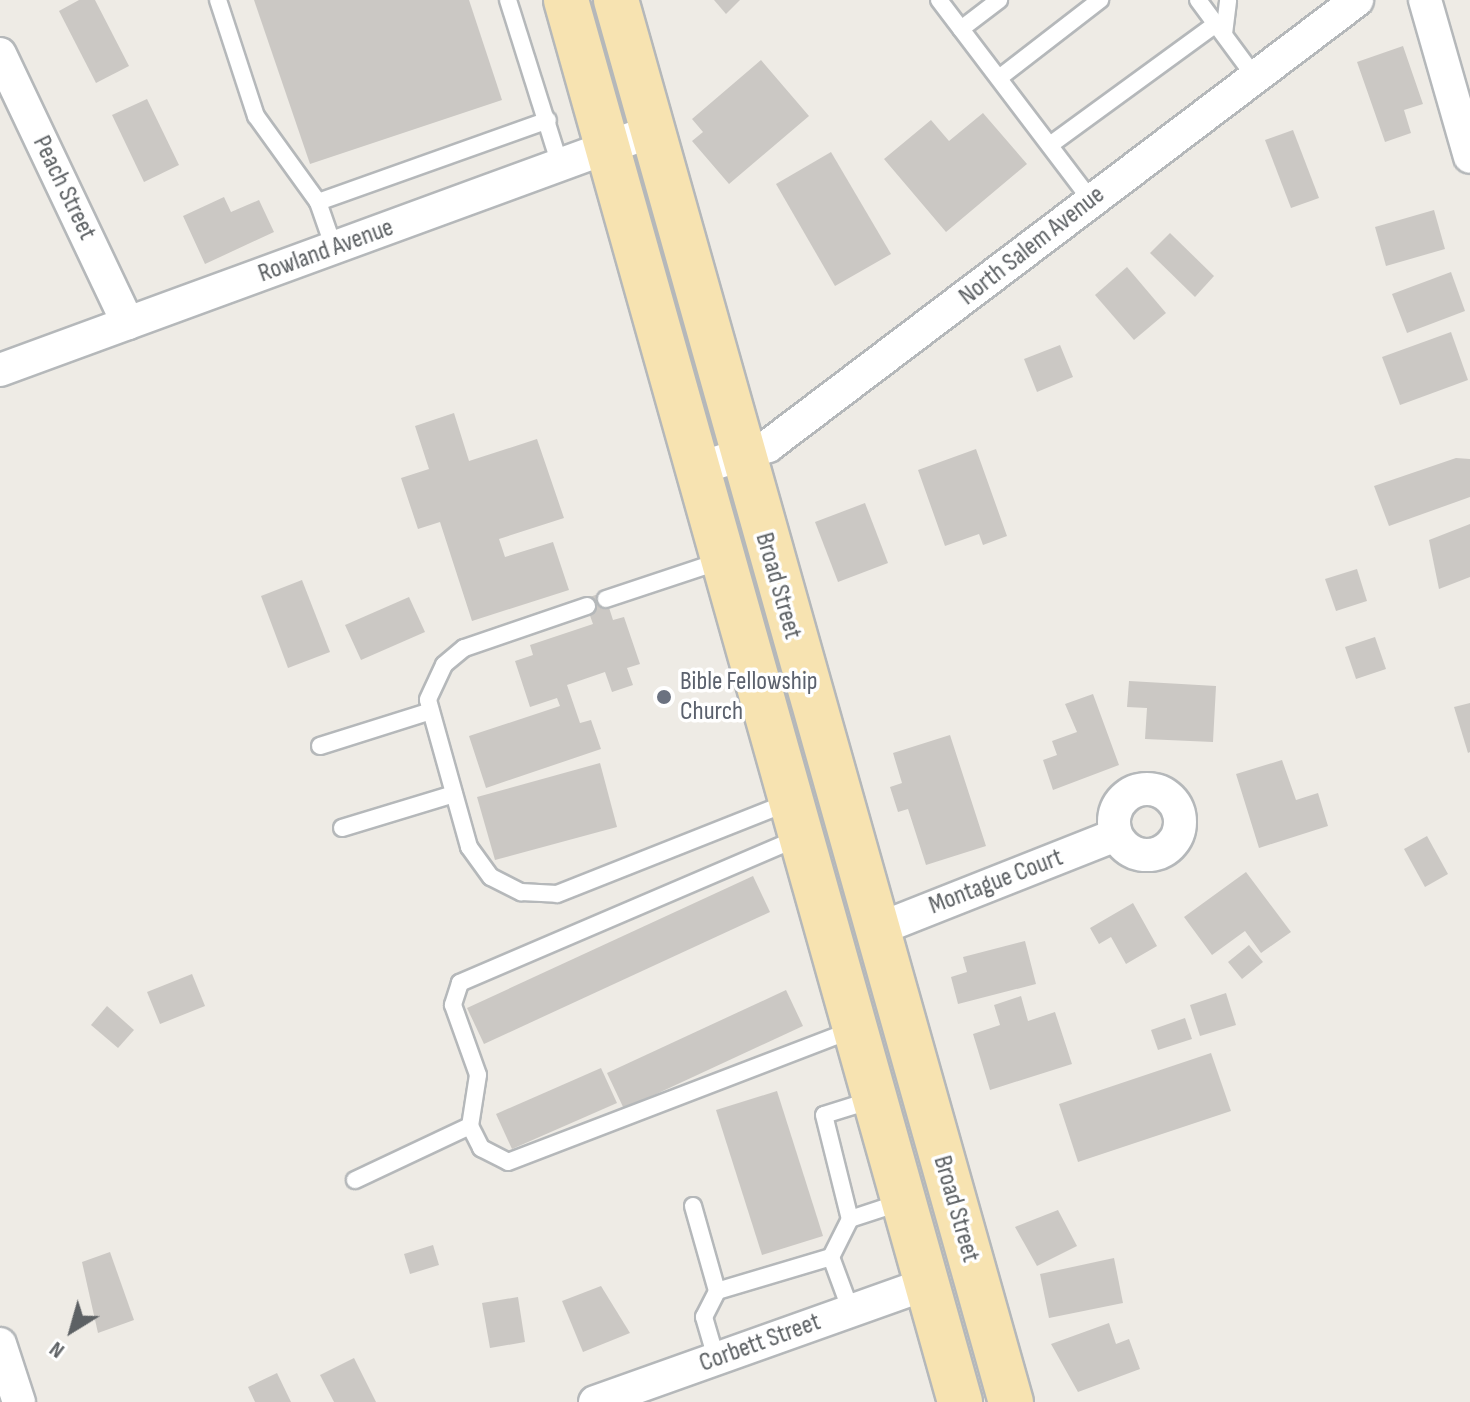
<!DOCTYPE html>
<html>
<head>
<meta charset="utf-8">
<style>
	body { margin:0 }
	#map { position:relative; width:1470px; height:1402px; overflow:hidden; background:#eeebe5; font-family:"Sofia Sans Condensed",sans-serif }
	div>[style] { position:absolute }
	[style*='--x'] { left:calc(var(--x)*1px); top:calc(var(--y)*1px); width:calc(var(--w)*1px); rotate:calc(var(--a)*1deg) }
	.building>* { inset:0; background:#cbc8c4 }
	.roads { filter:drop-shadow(2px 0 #b5b8ba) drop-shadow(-2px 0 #b5b8ba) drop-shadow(0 2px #b5b8ba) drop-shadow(0 -2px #b5b8ba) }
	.lane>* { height:16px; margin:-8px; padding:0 8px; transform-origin:8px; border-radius:8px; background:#fff }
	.street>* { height:32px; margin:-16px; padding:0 16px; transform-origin:16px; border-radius:16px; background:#fff }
	.street>.ring { margin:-16px; padding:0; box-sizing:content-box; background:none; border:32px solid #fff; border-radius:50% }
	.primary>* { height:44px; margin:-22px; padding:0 22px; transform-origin:22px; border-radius:22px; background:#f7e3b1 }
	.dots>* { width:22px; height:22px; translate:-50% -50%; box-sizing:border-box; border:4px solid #fff; border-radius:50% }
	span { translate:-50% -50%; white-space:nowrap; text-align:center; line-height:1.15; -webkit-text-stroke:7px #fff; paint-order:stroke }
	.street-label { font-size:26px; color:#5d6164 }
	.worship-label { font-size:26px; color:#5b616d }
	.left { translate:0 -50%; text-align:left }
	.north { position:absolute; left:32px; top:1290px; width:80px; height:80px; -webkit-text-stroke:6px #fff; paint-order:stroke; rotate:217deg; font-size:22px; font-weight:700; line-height:32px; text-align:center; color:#5d6164 }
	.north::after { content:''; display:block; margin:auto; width:28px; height:36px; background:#5d6164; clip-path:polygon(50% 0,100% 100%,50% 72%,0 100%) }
</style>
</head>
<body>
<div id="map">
	<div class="building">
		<div style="clip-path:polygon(79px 0,95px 0,129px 66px,96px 83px,59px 11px)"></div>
		<div style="clip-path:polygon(254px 0,469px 0,502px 100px,310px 164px)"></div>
		<div style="clip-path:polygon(714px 0,740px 0,726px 14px)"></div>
		<div style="clip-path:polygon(1403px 46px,1423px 104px,1404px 110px,1411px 133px,1385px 142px,1357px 62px)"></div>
		<div style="clip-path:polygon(761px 60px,809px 116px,729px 184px,692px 141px,703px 132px,692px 119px)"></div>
		<div style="clip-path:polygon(147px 99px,179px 165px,144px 182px,112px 115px)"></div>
		<div style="clip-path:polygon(983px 113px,1027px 164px,946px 232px,884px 159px,931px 120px,949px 141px)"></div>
		<div style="clip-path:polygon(1293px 130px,1319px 198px,1291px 208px,1265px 140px)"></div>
		<div style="clip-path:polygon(831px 152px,891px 254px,835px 286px,776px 184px)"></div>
		<div style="clip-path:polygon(224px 197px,231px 212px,259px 200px,274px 232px,205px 264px,183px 216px)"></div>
		<div style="clip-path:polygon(1434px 210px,1445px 249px,1386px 266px,1375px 227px)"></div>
		<div style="clip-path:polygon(1170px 233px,1214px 276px,1195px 297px,1150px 253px)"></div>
		<div style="clip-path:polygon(1127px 267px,1166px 313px,1134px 340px,1095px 295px)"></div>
		<div style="clip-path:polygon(1451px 272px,1465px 311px,1407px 333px,1392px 294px)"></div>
		<div style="clip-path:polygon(1451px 332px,1468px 380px,1400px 405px,1382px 357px)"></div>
		<div style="clip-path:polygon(1060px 345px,1073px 377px,1037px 392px,1024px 359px)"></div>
		<div style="clip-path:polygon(454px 413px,469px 461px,537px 439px,564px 518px,499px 539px,505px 557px,553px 542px,569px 590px,472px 621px,440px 522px,418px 529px,401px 478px,429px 469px,415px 426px)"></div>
		<div style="clip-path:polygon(976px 449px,1007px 536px,983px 545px,979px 534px,945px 546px,918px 470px)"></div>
		<div style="clip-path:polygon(1456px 458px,1470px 459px,1470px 497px,1389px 526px,1374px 486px)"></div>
		<div style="clip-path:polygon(865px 503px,888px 563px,838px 582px,815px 522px)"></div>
		<div style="clip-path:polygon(1470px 524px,1470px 577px,1439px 589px,1429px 540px)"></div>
		<div style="clip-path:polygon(1357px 569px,1367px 601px,1336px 611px,1325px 579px)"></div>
		<div style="clip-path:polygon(302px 580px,330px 652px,288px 668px,261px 596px)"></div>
		<div style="clip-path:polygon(604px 592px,613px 620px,624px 617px,640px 664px,627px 668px,633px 685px,612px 692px,605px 672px,567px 685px,580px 723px,591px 720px,601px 749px,486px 788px,469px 736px,560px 706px,557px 698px,530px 707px,515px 661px,533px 655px,530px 645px,593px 624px,584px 599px)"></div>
		<div style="clip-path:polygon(409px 597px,425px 632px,361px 660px,345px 625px)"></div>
		<div style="clip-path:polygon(1375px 637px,1386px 669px,1356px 679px,1345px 647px)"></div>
		<div style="clip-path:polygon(1129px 681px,1216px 686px,1213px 742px,1145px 739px,1147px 708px,1127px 707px)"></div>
		<div style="clip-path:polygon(1093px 694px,1119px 765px,1053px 790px,1043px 760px,1057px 755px,1052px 741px,1077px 732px,1065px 704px)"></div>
		<div style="clip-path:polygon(1470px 703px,1470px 752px,1468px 753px,1454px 707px)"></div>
		<div style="clip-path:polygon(950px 735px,986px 846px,926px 865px,908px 809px,898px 812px,890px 787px,902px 783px,893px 753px)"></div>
		<div style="clip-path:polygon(1282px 760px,1296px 800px,1318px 793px,1328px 826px,1259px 848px,1236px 774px)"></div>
		<div style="clip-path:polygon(600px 763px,617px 827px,495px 860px,477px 797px)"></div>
		<div style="clip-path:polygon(1427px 836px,1448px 874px,1425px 887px,1404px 849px)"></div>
		<div style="clip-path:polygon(1246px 872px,1291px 932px,1261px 953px,1245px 931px,1212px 955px,1184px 917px)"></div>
		<div style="clip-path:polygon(753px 876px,770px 912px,484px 1044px,467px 1008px)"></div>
		<div style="clip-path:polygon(1133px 903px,1157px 946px,1126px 964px,1111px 937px,1099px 944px,1090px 928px)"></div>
		<div style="clip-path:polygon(1025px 941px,1036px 984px,958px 1004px,951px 977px,967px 972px,963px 957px)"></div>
		<div style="clip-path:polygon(1249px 945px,1263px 962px,1242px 979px,1228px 962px)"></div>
		<div style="clip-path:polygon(192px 974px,205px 1006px,160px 1024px,147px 992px)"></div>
		<div style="clip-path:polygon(786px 990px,803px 1026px,624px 1109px,607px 1073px)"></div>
		<div style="clip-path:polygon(1226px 993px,1236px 1025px,1200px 1036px,1190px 1005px)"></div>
		<div style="clip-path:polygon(1021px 996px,1028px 1021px,1055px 1012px,1072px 1064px,990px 1090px,973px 1034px,1000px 1025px,994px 1005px)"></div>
		<div style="clip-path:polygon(107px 1006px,134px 1030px,118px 1048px,91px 1025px)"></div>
		<div style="clip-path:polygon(1185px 1018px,1192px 1039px,1158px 1050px,1151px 1030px)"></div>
		<div style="clip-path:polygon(1211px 1053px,1231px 1111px,1078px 1162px,1059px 1104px)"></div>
		<div style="clip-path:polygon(601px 1068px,617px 1103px,512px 1149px,496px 1114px)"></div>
		<div style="clip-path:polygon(777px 1091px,823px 1236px,762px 1255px,716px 1110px)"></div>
		<div style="clip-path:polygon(1058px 1210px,1077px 1246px,1037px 1266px,1015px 1227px)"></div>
		<div style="clip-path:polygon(433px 1245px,439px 1265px,410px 1274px,404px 1254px)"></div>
		<div style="clip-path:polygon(110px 1252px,134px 1320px,98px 1333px,82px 1262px)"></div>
		<div style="clip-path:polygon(1114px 1258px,1123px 1303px,1049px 1318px,1040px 1274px)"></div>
		<div style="clip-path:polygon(601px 1286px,630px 1333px,583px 1352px,562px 1301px)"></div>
		<div style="clip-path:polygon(518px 1297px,525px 1342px,490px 1348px,482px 1303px)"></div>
		<div style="clip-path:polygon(1109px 1323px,1116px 1344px,1129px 1339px,1140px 1369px,1078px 1392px,1051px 1344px)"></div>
		<div style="clip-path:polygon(354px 1358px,376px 1402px,334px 1402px,320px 1375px)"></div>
		<div style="clip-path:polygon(277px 1373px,291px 1402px,255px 1402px,248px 1387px)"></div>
	</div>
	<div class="roads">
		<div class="lane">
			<div style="--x:218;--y:0;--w:122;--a:71.9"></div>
			<div style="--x:256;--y:116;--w:106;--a:54.2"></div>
			<div style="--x:318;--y:202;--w:49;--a:70.8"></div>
			<div style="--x:508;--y:0;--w:173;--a:72.5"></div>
			<div style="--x:939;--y:0;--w:251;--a:52.8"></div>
			<div style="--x:1198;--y:0;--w:96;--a:53.5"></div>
			<div style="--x:961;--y:29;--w:48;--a:-37.3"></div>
			<div style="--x:1224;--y:34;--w:34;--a:-83"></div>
			<div style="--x:999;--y:78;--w:128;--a:-37.7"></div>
			<div style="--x:1050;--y:145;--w:207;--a:-36.1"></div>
			<div style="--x:318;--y:202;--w:244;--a:-19.6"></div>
			<div style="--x:606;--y:599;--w:120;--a:-18.4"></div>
			<div style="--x:587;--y:606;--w:130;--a:161.1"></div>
			<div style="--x:464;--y:648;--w:26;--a:140"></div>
			<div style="--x:444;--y:665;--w:38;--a:115"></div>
			<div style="--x:428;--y:700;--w:153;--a:74.4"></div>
			<div style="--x:469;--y:847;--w:37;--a:54"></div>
			<div style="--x:491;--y:877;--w:34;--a:27"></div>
			<div style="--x:521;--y:892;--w:36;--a:3"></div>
			<div style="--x:557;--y:894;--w:250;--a:-21.6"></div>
			<div style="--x:320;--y:746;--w:116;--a:-17.5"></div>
			<div style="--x:342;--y:828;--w:117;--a:-16.9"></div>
			<div style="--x:798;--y:838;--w:368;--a:156.8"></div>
			<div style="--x:460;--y:983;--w:23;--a:108"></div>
			<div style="--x:453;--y:1005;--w:74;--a:70.3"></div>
			<div style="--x:478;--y:1075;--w:52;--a:98.9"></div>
			<div style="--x:470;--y:1126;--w:25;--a:63"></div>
			<div style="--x:481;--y:1148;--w:30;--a:27"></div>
			<div style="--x:508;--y:1162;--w:368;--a:-21"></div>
			<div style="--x:872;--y:1100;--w:50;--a:162.6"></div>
			<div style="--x:824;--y:1115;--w:107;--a:76"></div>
			<div style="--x:850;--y:1219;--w:55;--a:-18.1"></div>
			<div style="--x:355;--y:1180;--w:127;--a:-25.2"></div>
			<div style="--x:693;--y:1206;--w:88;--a:74.2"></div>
			<div style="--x:717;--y:1291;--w:119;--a:-16.6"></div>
			<div style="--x:850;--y:1219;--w:42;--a:116.6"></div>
			<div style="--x:831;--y:1257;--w:58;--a:69.7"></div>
			<div style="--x:716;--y:1358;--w:43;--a:-106.3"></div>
			<div style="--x:704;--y:1317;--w:29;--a:-63"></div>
		</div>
		<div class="street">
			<div style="--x:1425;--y:0;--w:163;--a:74"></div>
			<div style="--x:0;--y:54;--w:298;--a:64.6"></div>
			<div style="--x:0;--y:370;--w:694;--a:-20.13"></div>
			<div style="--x:697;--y:469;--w:75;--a:-17.9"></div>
			<div style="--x:768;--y:446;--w:739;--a:-37.13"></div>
			<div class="ring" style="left:1114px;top:789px;width:34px;height:34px"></div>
			<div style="--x:876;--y:930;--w:258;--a:-21.6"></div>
			<div style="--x:0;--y:1344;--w:61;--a:71.9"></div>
			<div style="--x:595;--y:1402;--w:351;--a:-19.6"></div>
		</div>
		<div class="primary">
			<div style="--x:566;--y:0;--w:1456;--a:74.3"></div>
			<div style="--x:616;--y:0;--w:1457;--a:74.27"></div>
		</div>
	</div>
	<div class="dots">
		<div style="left:664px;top:697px;background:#6b7280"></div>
	</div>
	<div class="street-label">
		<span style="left:64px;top:188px;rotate:64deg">Peach Street</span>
		<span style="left:1032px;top:246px;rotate:-38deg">North Salem Avenue</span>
		<span style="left:326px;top:251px;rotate:-20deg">Rowland Avenue</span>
		<span style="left:778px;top:586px;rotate:74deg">Broad Street</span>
		<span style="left:996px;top:882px;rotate:-21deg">Montague Court</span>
		<span style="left:956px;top:1209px;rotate:74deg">Broad Street</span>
		<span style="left:760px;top:1343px;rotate:-20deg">Corbett Street</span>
	</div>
	<div class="worship-label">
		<span class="left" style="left:680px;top:697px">Bible Fellowship<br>Church</span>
	</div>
	<div class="north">N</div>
</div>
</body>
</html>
